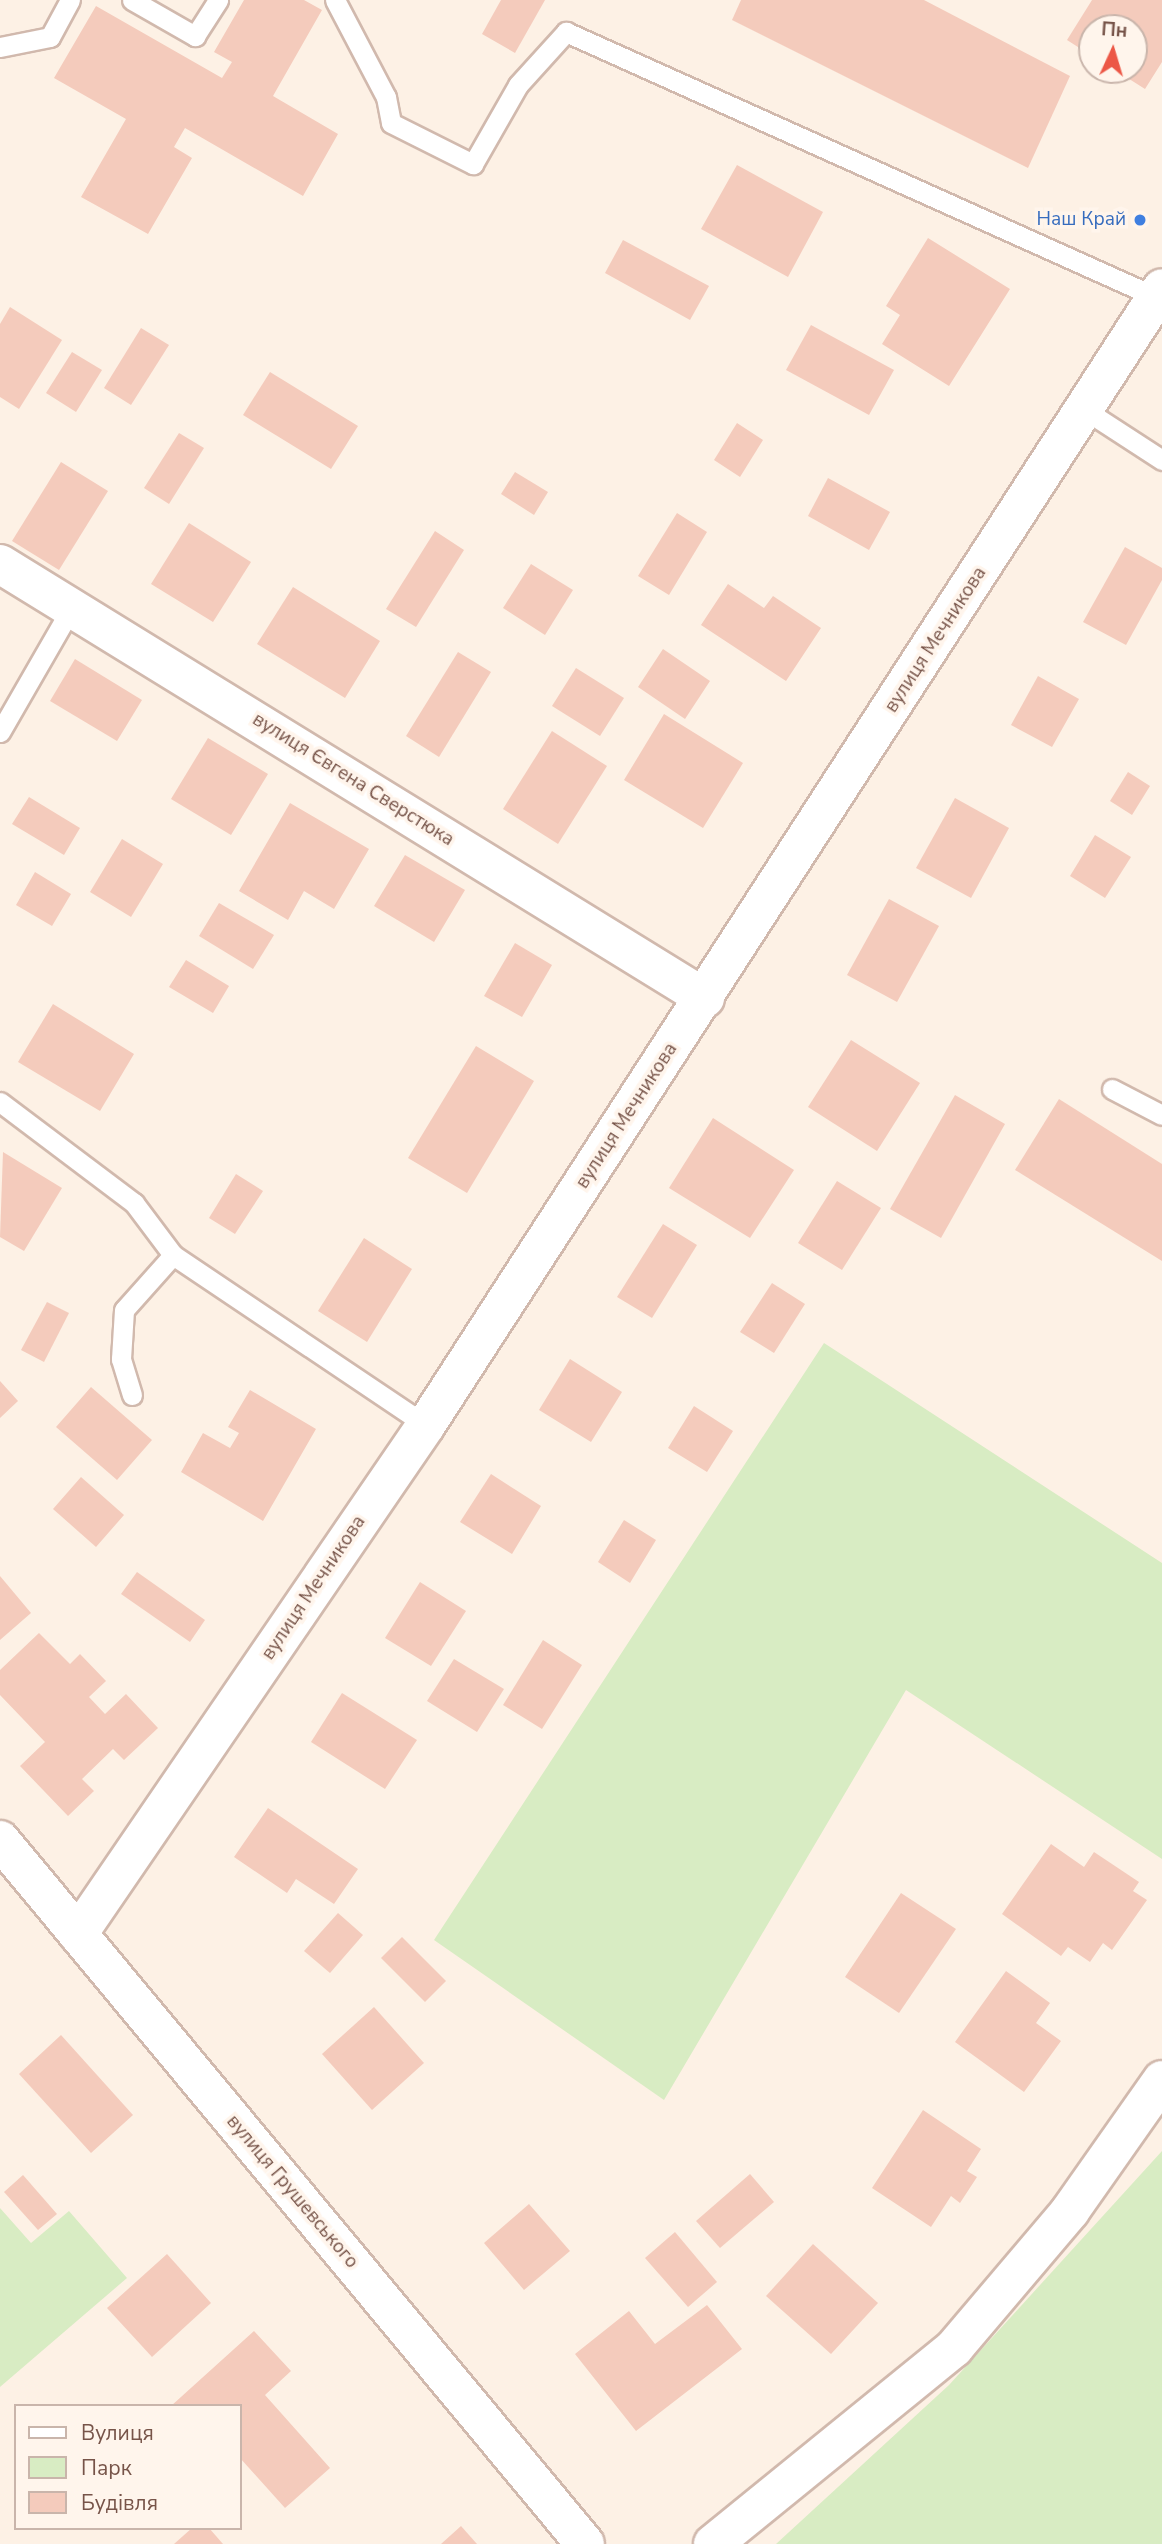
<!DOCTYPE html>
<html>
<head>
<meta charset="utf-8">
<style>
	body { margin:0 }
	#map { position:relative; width:1162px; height:2544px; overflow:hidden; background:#fdf1e5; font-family:"Nunito Sans",sans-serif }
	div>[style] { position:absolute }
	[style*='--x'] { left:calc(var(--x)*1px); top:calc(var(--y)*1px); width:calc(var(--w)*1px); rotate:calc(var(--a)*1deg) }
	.green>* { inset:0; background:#d8ecc3 }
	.building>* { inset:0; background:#f4cbbc }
	.roads { filter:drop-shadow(2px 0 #d1b9ad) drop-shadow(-2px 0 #d1b9ad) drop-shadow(0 2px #d1b9ad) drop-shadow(0 -2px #d1b9ad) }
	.service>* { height:19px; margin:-9.5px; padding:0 9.5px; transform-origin:9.5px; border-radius:9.5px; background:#fff }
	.minor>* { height:38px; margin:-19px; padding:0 19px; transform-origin:19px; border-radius:19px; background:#fff }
	.tertiary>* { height:38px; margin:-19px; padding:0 19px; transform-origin:19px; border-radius:19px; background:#fff }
	.dots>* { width:19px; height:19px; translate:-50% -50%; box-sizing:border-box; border:4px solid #fff5ec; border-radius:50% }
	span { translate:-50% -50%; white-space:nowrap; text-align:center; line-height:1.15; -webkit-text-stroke:7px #fff5ec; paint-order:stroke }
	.shop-label { font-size:19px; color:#366cbe }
	.right { translate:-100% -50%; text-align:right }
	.street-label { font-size:19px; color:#775449 }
	.legend { position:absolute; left:14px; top:2404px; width:228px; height:126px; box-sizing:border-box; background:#fff5ec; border:2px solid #c9b5ab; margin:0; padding:9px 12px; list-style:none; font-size:21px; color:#775449 }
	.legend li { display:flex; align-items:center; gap:14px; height:35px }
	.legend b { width:35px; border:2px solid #c9b5ab }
	.north { position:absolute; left:1078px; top:14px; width:70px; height:70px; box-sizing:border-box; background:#fff5ec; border:2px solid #c9b5ab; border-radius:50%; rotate:4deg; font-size:19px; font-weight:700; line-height:28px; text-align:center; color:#775449 }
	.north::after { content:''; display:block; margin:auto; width:24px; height:32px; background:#ec5746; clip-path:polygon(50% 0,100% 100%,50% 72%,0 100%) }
</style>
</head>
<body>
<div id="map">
	<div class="green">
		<div style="clip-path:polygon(824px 1343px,1162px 1563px,1162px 1859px,906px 1690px,664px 2100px,434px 1940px)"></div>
		<div style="clip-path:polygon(1162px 2151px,1162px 2544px,776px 2544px,949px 2385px)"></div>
		<div style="clip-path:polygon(0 2208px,31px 2243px,69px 2211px,127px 2278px,0 2387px)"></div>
	</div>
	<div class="building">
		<div style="clip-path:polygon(244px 0,304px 0,322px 10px,273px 96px,338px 134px,303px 196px,185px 128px,174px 147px,192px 158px,148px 234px,81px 197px,126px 119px,54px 78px,96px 6px,222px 78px,232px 62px,214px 52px)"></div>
		<div style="clip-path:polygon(501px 0,545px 0,515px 53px,482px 34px)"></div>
		<div style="clip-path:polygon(741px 0,924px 0,1070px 76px,1028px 168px,732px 20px)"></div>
		<div style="clip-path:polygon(1092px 0,1162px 0,1162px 62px,1145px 89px,1115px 70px,1134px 70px,1134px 28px,1092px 28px,1092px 56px,1067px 40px)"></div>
		<div style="clip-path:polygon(737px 165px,823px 212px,788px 277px,701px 229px)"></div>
		<div style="clip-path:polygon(928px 238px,1010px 289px,949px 386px,882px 344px,900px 315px,886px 306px)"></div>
		<div style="clip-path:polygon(623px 240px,709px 286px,690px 320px,605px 273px)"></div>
		<div style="clip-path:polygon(10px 307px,62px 340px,19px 409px,0 397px,0 324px)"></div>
		<div style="clip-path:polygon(811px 325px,894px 370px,869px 415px,786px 370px)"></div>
		<div style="clip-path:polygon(141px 328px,169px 345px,131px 405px,104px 388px)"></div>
		<div style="clip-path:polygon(72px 352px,102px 370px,76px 412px,46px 393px)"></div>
		<div style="clip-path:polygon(270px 372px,358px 426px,331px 469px,243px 415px)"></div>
		<div style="clip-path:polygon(737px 423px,763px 440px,740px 477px,714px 460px)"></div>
		<div style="clip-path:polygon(179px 433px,204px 448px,169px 504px,144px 488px)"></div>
		<div style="clip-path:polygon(61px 462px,108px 491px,59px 570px,12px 541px)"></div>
		<div style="clip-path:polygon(515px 472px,548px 492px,534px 515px,501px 494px)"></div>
		<div style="clip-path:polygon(828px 478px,890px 512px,869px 550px,808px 516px)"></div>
		<div style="clip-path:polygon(677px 513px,707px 532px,669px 595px,638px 576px)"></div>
		<div style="clip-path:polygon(189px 523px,251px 562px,213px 622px,151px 584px)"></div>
		<div style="clip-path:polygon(435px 531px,464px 550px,416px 627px,386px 609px)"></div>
		<div style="clip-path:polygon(1125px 547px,1162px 568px,1162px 580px,1126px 645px,1083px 622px)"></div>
		<div style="clip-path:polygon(531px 564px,573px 590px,545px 635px,503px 608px)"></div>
		<div style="clip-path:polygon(728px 584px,764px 608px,773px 596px,821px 628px,786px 681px,701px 625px)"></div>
		<div style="clip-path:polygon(293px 587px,380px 641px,345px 698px,257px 644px)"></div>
		<div style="clip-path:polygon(663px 649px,710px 681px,685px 719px,638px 687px)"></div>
		<div style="clip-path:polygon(458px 652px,491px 672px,439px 757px,406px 736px)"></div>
		<div style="clip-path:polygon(75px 659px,142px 700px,117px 741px,50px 701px)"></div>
		<div style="clip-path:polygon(576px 668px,624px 698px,600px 736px,552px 706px)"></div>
		<div style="clip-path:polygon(1038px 676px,1079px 699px,1052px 747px,1011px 725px)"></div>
		<div style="clip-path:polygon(664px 714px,743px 763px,703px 828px,624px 780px)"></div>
		<div style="clip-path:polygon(552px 731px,607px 766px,558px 844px,503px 809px)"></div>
		<div style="clip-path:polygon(208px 738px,268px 774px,231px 835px,171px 799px)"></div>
		<div style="clip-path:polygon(1128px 772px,1150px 786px,1132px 815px,1110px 801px)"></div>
		<div style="clip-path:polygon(29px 797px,80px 828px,64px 855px,12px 824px)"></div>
		<div style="clip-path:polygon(955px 798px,1009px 828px,971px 898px,916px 868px)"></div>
		<div style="clip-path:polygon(290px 803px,369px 849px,334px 909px,304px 891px,288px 920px,239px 891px)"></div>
		<div style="clip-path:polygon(1095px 835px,1131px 857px,1105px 898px,1070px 876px)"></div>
		<div style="clip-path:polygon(122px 839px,163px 864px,131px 917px,90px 892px)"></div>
		<div style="clip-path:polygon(405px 855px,465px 890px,434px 942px,374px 906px)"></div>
		<div style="clip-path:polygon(35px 872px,71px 894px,52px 926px,16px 905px)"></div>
		<div style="clip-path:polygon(889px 899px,939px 926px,897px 1002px,847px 975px)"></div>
		<div style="clip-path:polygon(219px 903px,274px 935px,253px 969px,199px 936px)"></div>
		<div style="clip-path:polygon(515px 943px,552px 965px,522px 1017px,484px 996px)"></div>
		<div style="clip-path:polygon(186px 960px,229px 986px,213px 1013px,169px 987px)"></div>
		<div style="clip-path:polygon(53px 1004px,134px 1054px,100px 1111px,18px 1062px)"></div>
		<div style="clip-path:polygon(851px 1040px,920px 1083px,877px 1151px,808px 1107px)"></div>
		<div style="clip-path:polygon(476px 1046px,534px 1081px,467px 1193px,408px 1158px)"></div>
		<div style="clip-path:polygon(955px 1095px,1005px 1124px,941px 1238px,890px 1209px)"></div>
		<div style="clip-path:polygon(1059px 1099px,1162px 1164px,1162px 1261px,1015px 1170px)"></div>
		<div style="clip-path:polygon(713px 1118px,794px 1170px,750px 1238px,669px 1188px)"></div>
		<div style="clip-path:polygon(3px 1152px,62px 1188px,24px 1251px,0 1237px)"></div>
		<div style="clip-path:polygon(236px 1174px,263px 1191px,235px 1234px,209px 1218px)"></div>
		<div style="clip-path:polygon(837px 1181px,881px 1208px,842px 1270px,798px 1243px)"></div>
		<div style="clip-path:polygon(663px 1224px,697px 1245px,652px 1318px,617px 1297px)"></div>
		<div style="clip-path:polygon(364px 1238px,412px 1269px,367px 1342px,318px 1311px)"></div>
		<div style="clip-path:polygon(772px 1283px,805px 1304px,774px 1353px,740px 1332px)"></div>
		<div style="clip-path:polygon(47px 1302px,69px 1313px,44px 1362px,21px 1350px)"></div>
		<div style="clip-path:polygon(570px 1359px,622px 1392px,591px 1442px,539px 1410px)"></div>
		<div style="clip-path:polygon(0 1381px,18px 1401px,0 1418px)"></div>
		<div style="clip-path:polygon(91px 1387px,152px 1440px,117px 1480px,56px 1427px)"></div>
		<div style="clip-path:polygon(250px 1390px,316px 1429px,263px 1521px,181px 1472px,203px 1433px,230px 1448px,239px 1433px,228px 1427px)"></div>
		<div style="clip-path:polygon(694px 1406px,733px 1431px,707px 1472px,668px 1448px)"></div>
		<div style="clip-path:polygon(491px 1474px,541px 1506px,512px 1554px,460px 1522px)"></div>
		<div style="clip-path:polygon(81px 1477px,124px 1515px,96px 1547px,53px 1509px)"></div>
		<div style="clip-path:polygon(624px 1520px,656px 1540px,630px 1583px,598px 1562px)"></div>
		<div style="clip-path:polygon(137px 1572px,205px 1620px,190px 1642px,121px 1594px)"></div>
		<div style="clip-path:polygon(0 1576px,31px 1613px,0 1640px)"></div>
		<div style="clip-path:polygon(420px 1582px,466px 1611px,431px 1666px,385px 1638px)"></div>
		<div style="clip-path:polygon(39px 1633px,70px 1664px,80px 1654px,106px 1681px,89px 1697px,105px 1714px,126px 1694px,158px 1728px,124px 1760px,113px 1749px,82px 1779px,94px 1791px,68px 1816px,20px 1766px,45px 1742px,0 1695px,0 1670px)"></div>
		<div style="clip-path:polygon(543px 1640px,582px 1665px,542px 1729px,503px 1705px)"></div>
		<div style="clip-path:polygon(454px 1659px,504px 1689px,477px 1732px,427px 1701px)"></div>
		<div style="clip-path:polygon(342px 1693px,417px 1740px,385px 1789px,311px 1742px)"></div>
		<div style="clip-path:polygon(268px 1808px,358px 1869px,334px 1904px,296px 1879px,287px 1893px,234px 1857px)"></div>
		<div style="clip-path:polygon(1051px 1844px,1084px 1867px,1094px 1852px,1139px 1882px,1133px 1891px,1147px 1900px,1112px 1950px,1103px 1943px,1090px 1962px,1068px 1947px,1061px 1956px,1002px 1914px)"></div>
		<div style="clip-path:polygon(901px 1893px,956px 1929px,899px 2013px,845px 1977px)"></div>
		<div style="clip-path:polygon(338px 1913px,363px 1935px,330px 1973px,304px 1951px)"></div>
		<div style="clip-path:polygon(402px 1937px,446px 1981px,425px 2002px,381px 1958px)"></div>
		<div style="clip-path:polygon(1006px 1971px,1050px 2003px,1036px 2023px,1061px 2041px,1024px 2092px,955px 2042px)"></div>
		<div style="clip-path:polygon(374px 2007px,424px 2063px,372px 2110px,322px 2054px)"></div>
		<div style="clip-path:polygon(61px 2035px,133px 2115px,91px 2153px,19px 2074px)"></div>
		<div style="clip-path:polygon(923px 2110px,981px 2149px,967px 2171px,977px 2177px,960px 2203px,951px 2196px,931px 2227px,872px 2188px)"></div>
		<div style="clip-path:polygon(750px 2174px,774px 2202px,720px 2248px,696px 2221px)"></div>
		<div style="clip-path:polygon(23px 2175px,57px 2214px,38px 2230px,4px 2192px)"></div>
		<div style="clip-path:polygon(529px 2204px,570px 2251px,524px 2290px,484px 2243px)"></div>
		<div style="clip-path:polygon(675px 2232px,717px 2282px,688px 2307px,645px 2258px)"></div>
		<div style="clip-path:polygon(813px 2244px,878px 2303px,831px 2354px,766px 2296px)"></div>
		<div style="clip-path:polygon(167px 2254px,211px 2303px,152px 2357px,107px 2308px)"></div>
		<div style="clip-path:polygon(707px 2305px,742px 2349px,636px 2431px,575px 2354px,629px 2311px,655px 2344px)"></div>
		<div style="clip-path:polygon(254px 2331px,291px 2371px,265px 2395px,330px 2468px,285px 2508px,240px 2458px,240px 2406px,171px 2406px)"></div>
		<div style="clip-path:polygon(461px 2526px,477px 2544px,441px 2544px)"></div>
		<div style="clip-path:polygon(192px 2528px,209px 2528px,223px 2544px,174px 2544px)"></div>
	</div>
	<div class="roads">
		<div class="service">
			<div style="--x:132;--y:0;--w:73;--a:29.7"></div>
			<div style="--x:195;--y:36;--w:43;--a:-57.4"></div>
			<div style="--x:335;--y:0;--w:110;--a:62.3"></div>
			<div style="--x:386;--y:97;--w:26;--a:79"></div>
			<div style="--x:391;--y:123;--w:92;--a:26.6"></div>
			<div style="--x:473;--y:164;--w:91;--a:-60.3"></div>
			<div style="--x:518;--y:85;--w:72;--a:-47.8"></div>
			<div style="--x:566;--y:32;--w:647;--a:24.19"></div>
			<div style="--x:0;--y:47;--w:51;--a:-11.3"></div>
			<div style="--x:50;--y:37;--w:42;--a:-61.6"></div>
			<div style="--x:1085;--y:410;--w:92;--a:33"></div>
			<div style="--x:0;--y:732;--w:144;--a:-60.1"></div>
			<div style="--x:1112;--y:1089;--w:56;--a:27.5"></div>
			<div style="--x:0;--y:1102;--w:168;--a:37"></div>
			<div style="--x:134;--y:1203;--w:65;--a:53.1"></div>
			<div style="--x:132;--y:1395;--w:38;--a:-107"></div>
			<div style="--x:121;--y:1359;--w:49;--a:-86.5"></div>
			<div style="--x:124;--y:1310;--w:74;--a:-48.3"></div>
			<div style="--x:173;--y:1255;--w:305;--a:33.9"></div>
		</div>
		<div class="minor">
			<div style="--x:0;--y:564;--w:828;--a:31.62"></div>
			<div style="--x:78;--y:1934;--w:617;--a:-55.64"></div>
			<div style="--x:426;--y:1425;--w:1354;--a:-57.08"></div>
			<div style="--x:713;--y:2544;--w:311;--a:-39.1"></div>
			<div style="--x:954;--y:2348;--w:180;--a:-49.7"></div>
			<div style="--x:1070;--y:2211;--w:160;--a:-54.9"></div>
		</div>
		<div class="tertiary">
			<div style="--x:0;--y:1840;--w:915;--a:50.27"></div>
		</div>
	</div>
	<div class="dots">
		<div style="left:1140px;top:220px;background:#3f7fe0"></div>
	</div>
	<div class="shop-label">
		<span class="right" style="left:1126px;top:220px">Наш Край</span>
	</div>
	<div class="street-label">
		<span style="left:936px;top:640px;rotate:-57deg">вулиця Мечникова</span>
		<span style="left:353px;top:780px;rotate:32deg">вулиця Євгена Сверстюка</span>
		<span style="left:627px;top:1116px;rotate:-57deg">вулиця Мечникова</span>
		<span style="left:314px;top:1588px;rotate:-56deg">вулиця Мечникова</span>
		<span style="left:292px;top:2192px;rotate:50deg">вулиця Грушевського</span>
	</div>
	<ul class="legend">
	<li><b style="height:9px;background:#fff"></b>Вулиця</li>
	<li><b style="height:19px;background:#d8ecc3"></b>Парк</li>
	<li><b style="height:19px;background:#f4cbbc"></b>Будівля</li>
	</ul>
	<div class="north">Пн</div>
</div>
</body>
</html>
